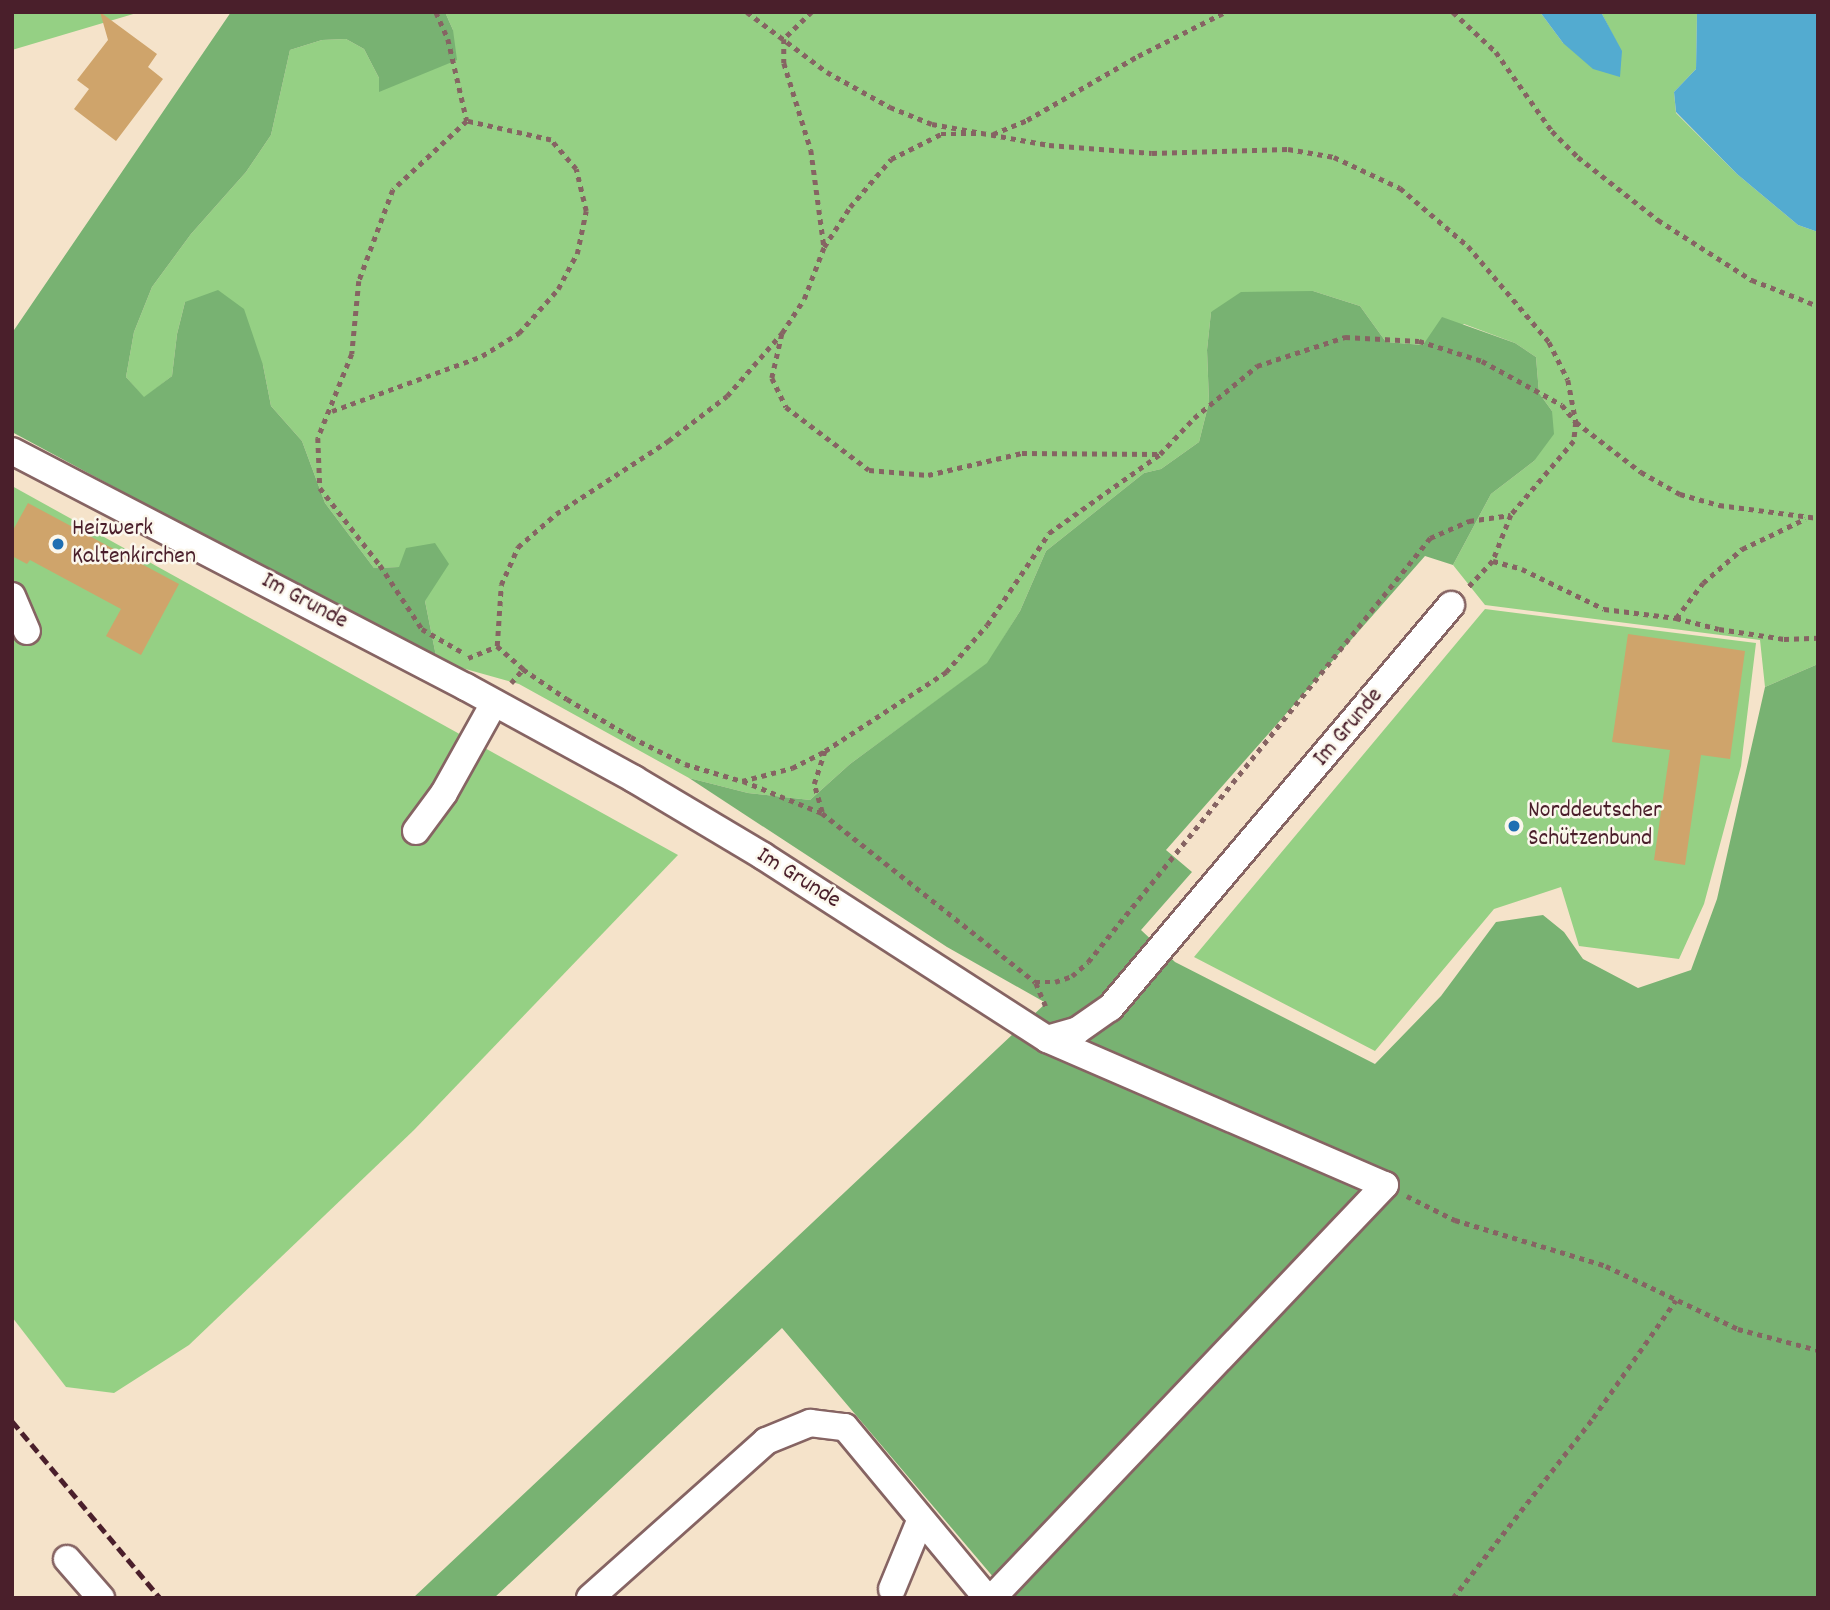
<!DOCTYPE html>
<html>
<head>
<meta charset="utf-8">
<style>
	body { margin:0 }
	#map { position:relative; width:1830px; height:1610px; overflow:hidden; background:#f5e3ca; font-family:Dekko,sans-serif }
	div>[style] { position:absolute }
	[style*='--x'] { left:calc(var(--x)*1px); top:calc(var(--y)*1px); width:calc(var(--w)*1px); rotate:calc(var(--a)*1deg) }
	.green>* { inset:0; background:#95d084 }
	.forest>* { inset:0; background:#78b272 }
	.water>* { inset:0; background:#53abd0 }
	.building>* { inset:0; background:#cfa46b }
	.path>* { height:4.5px; margin-top:-2.25px; transform-origin:0; background:repeating-linear-gradient(90deg,#866463 0 5px,transparent 0 10px) }
	.roads { filter:drop-shadow(2px 0 #866463) drop-shadow(-2px 0 #866463) drop-shadow(0 2px #866463) drop-shadow(0 -2px #866463) }
	.minor>* { height:26px; margin:-13px; padding:0 13px; transform-origin:13px; border-radius:13px; background:#fff }
	.rail>* { height:5px; margin-top:-2.5px; transform-origin:0; background:repeating-linear-gradient(90deg,#4a1f2b 0 10px,transparent 0 15px) }
	.dots>* { width:19px; height:19px; translate:-50% -50%; box-sizing:border-box; border:4px solid #fbf7ec; border-radius:50% }
	span { translate:-50% -50%; white-space:nowrap; text-align:center; line-height:1.15; -webkit-text-stroke:5px #fbf7ec; paint-order:stroke }
	.poi-label { font-size:24px; color:#4a1f2b }
	.left { translate:0 -50%; text-align:left }
	.street-label { font-size:24px; color:#4a1f2b }
	.frame { position:absolute; inset:0; border:14px solid #4a1f2b; pointer-events:none }
</style>
</head>
<body>
<div id="map">
	<div class="green">
		<div style="clip-path:polygon(12px 12px,140px 12px,12px 50px)"></div>
		<div style="clip-path:polygon(445px 12px,1540px 12px,1563px 43px,1621px 51px,1601px 12px,1697px 12px,1696px 69px,1674px 92px,1676px 113px,1737px 174px,1798px 225px,1818px 232px,1818px 664px,1765px 687px,1760px 640px,1485px 605px,1453px 565px,1491px 494px,1534px 461px,1552px 411px,1539px 393px,1536px 357px,1515px 343px,1464px 324px,1424px 345px,1386px 342px,1360px 306px,1313px 291px,1211px 312px,1207px 350px,1209px 402px,1199px 442px,1161px 469px,1144px 473px,1046px 551px,1020px 611px,988px 663px,850px 764px,810px 800px,748px 793px,689px 778px,519px 684px,437px 661px,425px 601px,399px 567px,374px 568px,325px 503px,302px 441px,271px 406px,263px 365px,185px 302px,177px 334px,172px 376px,144px 398px,126px 377px,134px 332px,152px 287px,191px 234px,246px 172px,271px 135px,290px 50px,322px 40px,346px 39px,364px 49px,379px 78px,379px 91px,453px 30px)"></div>
		<div style="clip-path:polygon(12px 486px,678px 855px,414px 1130px,189px 1345px,114px 1393px,66px 1387px,12px 1317px)"></div>
		<div style="clip-path:polygon(1485px 609px,1756px 643px,1741px 766px,1704px 904px,1679px 959px,1579px 946px,1561px 887px,1494px 909px,1375px 1051px,1194px 957px)"></div>
	</div>
	<div class="forest">
		<div style="clip-path:polygon(231px 12px,445px 12px,453px 30px,457px 60px,379px 92px,379px 78px,364px 49px,346px 39px,322px 40px,290px 50px,271px 135px,246px 172px,191px 234px,152px 287px,134px 332px,126px 377px,144px 397px,172px 376px,177px 334px,185px 302px,218px 290px,244px 309px,263px 365px,271px 406px,302px 441px,325px 503px,374px 568px,399px 567px,406px 548px,435px 543px,449px 564px,425px 601px,437px 661px,12px 432px,12px 333px)"></div>
		<div style="clip-path:polygon(1313px 291px,1360px 306px,1386px 342px,1423px 345px,1442px 317px,1515px 343px,1536px 357px,1539px 393px,1552px 411px,1554px 434px,1534px 461px,1491px 494px,1453px 565px,1425px 556px,1166px 850px,1192px 872px,1141px 930px,1175px 962px,1375px 1064px,1441px 996px,1496px 922px,1543px 915px,1564px 932px,1583px 959px,1638px 988px,1691px 970px,1717px 899px,1765px 687px,1818px 664px,1818px 1598px,1011px 1598px,782px 1328px,494px 1598px,413px 1598px,1046px 1003px,947px 947px,689px 778px,748px 793px,810px 800px,850px 764px,987px 663px,1020px 611px,1046px 551px,1144px 473px,1161px 469px,1199px 442px,1209px 402px,1207px 350px,1211px 312px,1241px 292px)"></div>
	</div>
	<div class="water">
		<div style="clip-path:polygon(1540px 12px,1601px 12px,1622px 51px,1620px 77px,1593px 69px,1563px 43px)"></div>
		<div style="clip-path:polygon(1697px 12px,1818px 12px,1818px 232px,1798px 225px,1737px 174px,1676px 112px,1674px 92px,1696px 69px)"></div>
	</div>
	<div class="building">
		<div style="clip-path:polygon(100px 12px,157px 54px,148px 67px,163px 79px,116px 141px,74px 109px,89px 89px,77px 80px,108px 40px)"></div>
		<div style="clip-path:polygon(28px 503px,179px 584px,141px 655px,106px 636px,121px 609px,30px 560px,27px 564px,12px 556px,12px 532px)"></div>
		<div style="clip-path:polygon(1628px 634px,1745px 651px,1730px 759px,1701px 755px,1685px 865px,1654px 860px,1670px 750px,1612px 742px)"></div>
	</div>
	<div class="path">
		<div style="--x:436;--y:12;--w:30;--a:66"></div>
		<div style="--x:448;--y:39;--w:84;--a:77"></div>
		<div style="--x:467;--y:121;--w:101;--a:137"></div>
		<div style="--x:393;--y:190;--w:97;--a:110.5"></div>
		<div style="--x:359;--y:281;--w:73;--a:95.5"></div>
		<div style="--x:352;--y:354;--w:91;--a:112"></div>
		<div style="--x:318;--y:438;--w:50;--a:87.7"></div>
		<div style="--x:320;--y:488;--w:98;--a:52.1"></div>
		<div style="--x:380;--y:565;--w:77;--a:56.7"></div>
		<div style="--x:422;--y:629;--w:46;--a:29.9"></div>
		<div style="--x:747;--y:12;--w:100;--a:36.9"></div>
		<div style="--x:827;--y:72;--w:72;--a:29.1"></div>
		<div style="--x:890;--y:107;--w:45;--a:22"></div>
		<div style="--x:932;--y:124;--w:119;--a:10.2"></div>
		<div style="--x:1049;--y:145;--w:103;--a:4.4"></div>
		<div style="--x:1152;--y:153;--w:136;--a:-1.7"></div>
		<div style="--x:1288;--y:149;--w:47;--a:9.9"></div>
		<div style="--x:1334;--y:157;--w:73;--a:25.2"></div>
		<div style="--x:1400;--y:188;--w:89;--a:40.5"></div>
		<div style="--x:1468;--y:246;--w:126;--a:49.8"></div>
		<div style="--x:1549;--y:342;--w:42;--a:63.4"></div>
		<div style="--x:1568;--y:380;--w:43;--a:79.2"></div>
		<div style="--x:1576;--y:422;--w:19;--a:96"></div>
		<div style="--x:1574;--y:441;--w:97;--a:130.4"></div>
		<div style="--x:1511;--y:515;--w:49;--a:111.4"></div>
		<div style="--x:1493;--y:561;--w:35;--a:133"></div>
		<div style="--x:812;--y:12;--w:39;--a:136"></div>
		<div style="--x:784;--y:39;--w:24;--a:90"></div>
		<div style="--x:784;--y:63;--w:91;--a:72.8"></div>
		<div style="--x:811;--y:150;--w:97;--a:82.3"></div>
		<div style="--x:1453;--y:12;--w:59;--a:42.9"></div>
		<div style="--x:1496;--y:52;--w:97;--a:54.7"></div>
		<div style="--x:1552;--y:131;--w:37;--a:45"></div>
		<div style="--x:1578;--y:157;--w:102;--a:38.2"></div>
		<div style="--x:1658;--y:220;--w:112;--a:32.6"></div>
		<div style="--x:1752;--y:280;--w:71;--a:21.5"></div>
		<div style="--x:993;--y:134;--w:37;--a:-22"></div>
		<div style="--x:1027;--y:120;--w:128;--a:-30"></div>
		<div style="--x:1138;--y:56;--w:97;--a:-26.8"></div>
		<div style="--x:782;--y:334;--w:45;--a:102.8"></div>
		<div style="--x:772;--y:378;--w:32;--a:64"></div>
		<div style="--x:786;--y:407;--w:104;--a:37.2"></div>
		<div style="--x:869;--y:470;--w:59;--a:4.8"></div>
		<div style="--x:928;--y:475;--w:97;--a:-13.2"></div>
		<div style="--x:1022;--y:453;--w:137;--a:0.4"></div>
		<div style="--x:332;--y:411;--w:160;--a:-20.1"></div>
		<div style="--x:482;--y:356;--w:44;--a:-31.9"></div>
		<div style="--x:519;--y:333;--w:59;--a:-48.4"></div>
		<div style="--x:558;--y:289;--w:40;--a:-62"></div>
		<div style="--x:577;--y:254;--w:44;--a:-78.2"></div>
		<div style="--x:586;--y:211;--w:43;--a:-103.4"></div>
		<div style="--x:576;--y:169;--w:38;--a:-131"></div>
		<div style="--x:551;--y:140;--w:86;--a:-167.3"></div>
		<div style="--x:1493;--y:561;--w:30;--a:15"></div>
		<div style="--x:1522;--y:569;--w:91;--a:26"></div>
		<div style="--x:1604;--y:609;--w:73;--a:7.1"></div>
		<div style="--x:1676;--y:618;--w:44;--a:-52.4"></div>
		<div style="--x:1703;--y:583;--w:52;--a:-41.1"></div>
		<div style="--x:1742;--y:549;--w:70;--a:-25.5"></div>
		<div style="--x:1676;--y:618;--w:44;--a:14.3"></div>
		<div style="--x:1719;--y:629;--w:66;--a:8.7"></div>
		<div style="--x:1784;--y:639;--w:34;--a:-2"></div>
		<div style="--x:497;--y:646;--w:35;--a:41"></div>
		<div style="--x:523;--y:669;--w:53;--a:34.3"></div>
		<div style="--x:567;--y:699;--w:74;--a:30.7"></div>
		<div style="--x:631;--y:737;--w:60;--a:26.6"></div>
		<div style="--x:685;--y:764;--w:59;--a:16.6"></div>
		<div style="--x:742;--y:781;--w:52;--a:-14.6"></div>
		<div style="--x:792;--y:768;--w:37;--a:-27"></div>
		<div style="--x:825;--y:751;--w:145;--a:-33.1"></div>
		<div style="--x:946;--y:672;--w:62;--a:-48.9"></div>
		<div style="--x:987;--y:625;--w:111;--a:-56"></div>
		<div style="--x:1049;--y:533;--w:136;--a:-35.4"></div>
		<div style="--x:1160;--y:454;--w:50;--a:-46.6"></div>
		<div style="--x:1194;--y:418;--w:82;--a:-39.5"></div>
		<div style="--x:1257;--y:366;--w:93;--a:-18.2"></div>
		<div style="--x:1345;--y:337;--w:74;--a:3.1"></div>
		<div style="--x:1419;--y:341;--w:66;--a:17.6"></div>
		<div style="--x:1482;--y:361;--w:91;--a:28.8"></div>
		<div style="--x:1562;--y:405;--w:22;--a:51"></div>
		<div style="--x:1576;--y:422;--w:82;--a:37.6"></div>
		<div style="--x:1641;--y:472;--w:45;--a:29.4"></div>
		<div style="--x:1680;--y:494;--w:41;--a:15.8"></div>
		<div style="--x:1719;--y:505;--w:100;--a:7.5"></div>
		<div style="--x:468;--y:658;--w:31;--a:-22"></div>
		<div style="--x:497;--y:646;--w:61;--a:-86.2"></div>
		<div style="--x:501;--y:585;--w:42;--a:-65.9"></div>
		<div style="--x:518;--y:547;--w:50;--a:-41"></div>
		<div style="--x:556;--y:514;--w:134;--a:-33.1"></div>
		<div style="--x:668;--y:441;--w:74;--a:-37.3"></div>
		<div style="--x:727;--y:396;--w:84;--a:-48.9"></div>
		<div style="--x:782;--y:333;--w:40;--a:-57.1"></div>
		<div style="--x:804;--y:299;--w:56;--a:-69"></div>
		<div style="--x:824;--y:247;--w:48;--a:-57"></div>
		<div style="--x:850;--y:207;--w:63;--a:-49.5"></div>
		<div style="--x:891;--y:159;--w:56;--a:-26.6"></div>
		<div style="--x:941;--y:134;--w:37;--a:0"></div>
		<div style="--x:511;--y:683;--w:18;--a:-49"></div>
		<div style="--x:743;--y:781;--w:85;--a:22.1"></div>
		<div style="--x:822;--y:813;--w:272;--a:38.4"></div>
		<div style="--x:1035;--y:982;--w:20;--a:0"></div>
		<div style="--x:1055;--y:982;--w:18;--a:-19"></div>
		<div style="--x:1072;--y:976;--w:21;--a:-41"></div>
		<div style="--x:1088;--y:962;--w:545;--a:-51.11"></div>
		<div style="--x:1430;--y:538;--w:43;--a:-23.6"></div>
		<div style="--x:1469;--y:521;--w:42;--a:-8.1"></div>
		<div style="--x:822;--y:812;--w:29;--a:-106"></div>
		<div style="--x:814;--y:784;--w:35;--a:-72"></div>
		<div style="--x:1036;--y:983;--w:25;--a:67"></div>
		<div style="--x:1407;--y:1196;--w:54;--a:26.6"></div>
		<div style="--x:1455;--y:1220;--w:158;--a:16.9"></div>
		<div style="--x:1606;--y:1266;--w:146;--a:25.5"></div>
		<div style="--x:1738;--y:1329;--w:83;--a:14.7"></div>
		<div style="--x:1453;--y:1598;--w:228;--a:-52.1"></div>
		<div style="--x:1593;--y:1418;--w:144;--a:-54.9"></div>
	</div>
	<div class="roads">
		<div class="minor">
			<div style="--x:12;--y:451;--w:512;--a:27.47"></div>
			<div style="--x:466;--y:687;--w:192;--a:28.7"></div>
			<div style="--x:634;--y:779;--w:150;--a:30.8"></div>
			<div style="--x:763;--y:856;--w:338;--a:32.8"></div>
			<div style="--x:1047;--y:1039;--w:368;--a:23.4"></div>
			<div style="--x:1385;--y:1185;--w:570;--a:133.58"></div>
			<div style="--x:12;--y:596;--w:38;--a:67"></div>
			<div style="--x:416;--y:831;--w:47;--a:-53.6"></div>
			<div style="--x:444;--y:793;--w:103;--a:-60.9"></div>
			<div style="--x:1047;--y:1039;--w:32;--a:-16"></div>
			<div style="--x:1078;--y:1030;--w:39;--a:-35"></div>
			<div style="--x:1110;--y:1008;--w:528;--a:-49.76"></div>
			<div style="--x:67;--y:1559;--w:52;--a:48.9"></div>
			<div style="--x:892;--y:1589;--w:74;--a:-67.6"></div>
			<div style="--x:590;--y:1598;--w:236;--a:-41.7"></div>
			<div style="--x:766;--y:1441;--w:48;--a:-22.2"></div>
			<div style="--x:810;--y:1423;--w:35;--a:7"></div>
			<div style="--x:845;--y:1427;--w:222;--a:50.3"></div>
		</div>
	</div>
	<div class="rail">
		<div style="--x:12;--y:1421;--w:231;--a:50.1"></div>
	</div>
	<div class="dots">
		<div style="left:58px;top:544px;background:#1f6fb2"></div>
		<div style="left:1514px;top:826px;background:#1f6fb2"></div>
	</div>
	<div class="poi-label">
		<span class="left" style="left:72px;top:544px">Heizwerk<br>Kaltenkirchen</span>
		<span class="left" style="left:1528px;top:826px">Norddeutscher<br>Schützenbund</span>
	</div>
	<div class="street-label">
		<span style="left:304px;top:602px;rotate:28deg">Im Grunde</span>
		<span style="left:1349px;top:728px;rotate:-50deg">Im Grunde</span>
		<span style="left:798px;top:879px;rotate:32deg">Im Grunde</span>
	</div>
	<div class="frame"></div>
</div>
</body>
</html>
